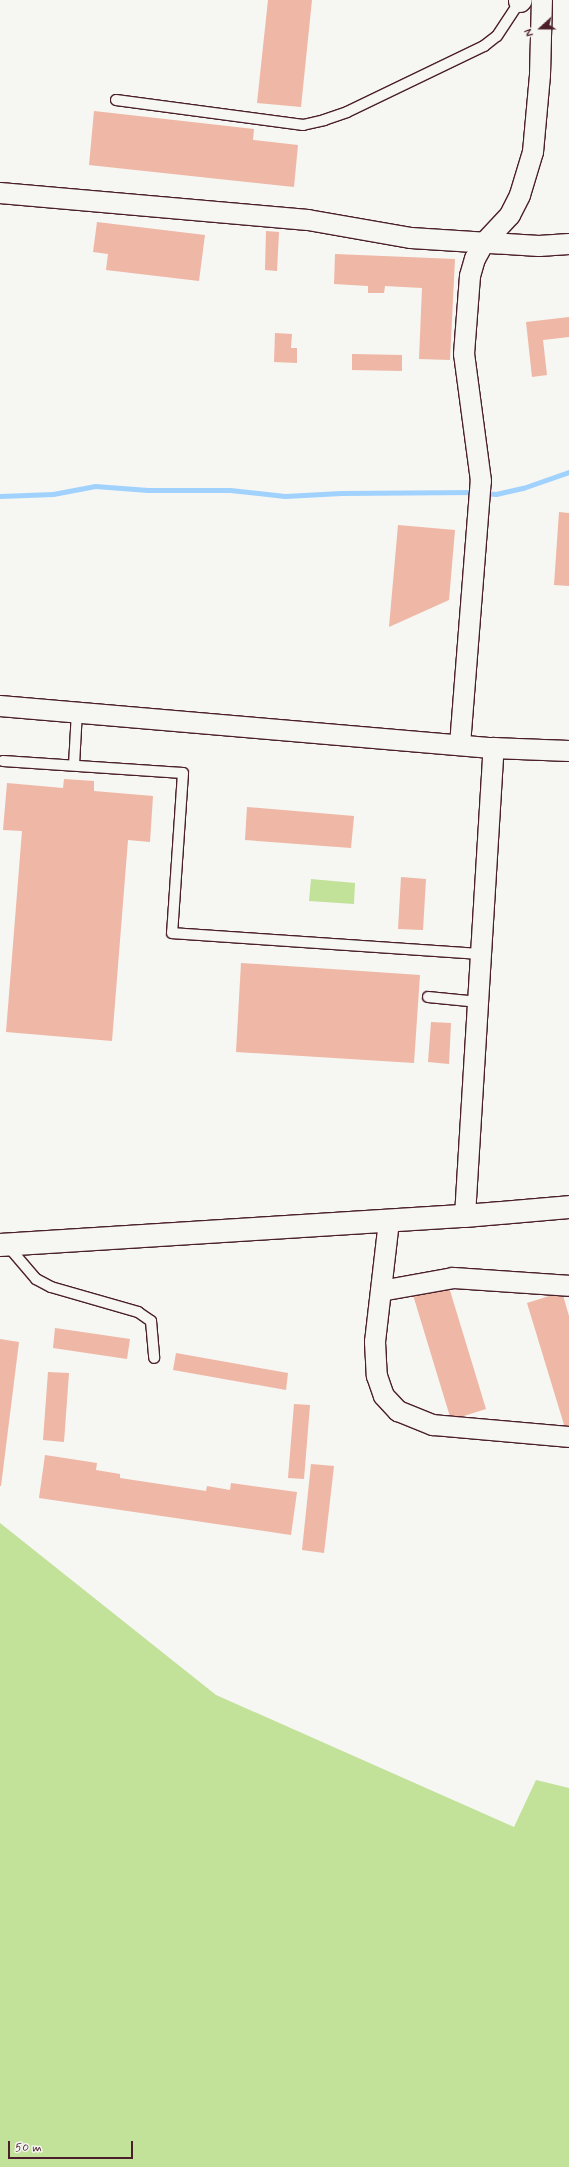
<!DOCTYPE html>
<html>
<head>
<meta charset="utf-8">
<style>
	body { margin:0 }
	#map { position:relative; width:569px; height:2167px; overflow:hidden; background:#f6f6f2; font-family:Mynerve,sans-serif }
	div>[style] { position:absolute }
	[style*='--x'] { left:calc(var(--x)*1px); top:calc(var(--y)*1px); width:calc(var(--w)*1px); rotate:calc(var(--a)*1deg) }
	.green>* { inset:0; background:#c2e199 }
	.stream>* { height:5px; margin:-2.5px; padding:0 2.5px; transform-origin:2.5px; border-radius:2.5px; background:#a1d2fe }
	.building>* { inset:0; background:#efb7a5 }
	.roads { filter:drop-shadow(1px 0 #4a1f2b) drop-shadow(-1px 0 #4a1f2b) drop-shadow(0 1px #4a1f2b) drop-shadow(0 -1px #4a1f2b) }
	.lane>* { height:10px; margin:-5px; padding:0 5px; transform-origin:5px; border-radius:5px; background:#f6f6f2 }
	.street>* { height:20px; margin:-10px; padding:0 10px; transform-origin:10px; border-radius:10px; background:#f6f6f2 }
	.secondary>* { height:22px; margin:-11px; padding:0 11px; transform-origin:11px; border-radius:11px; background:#f6f6f2 }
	span { translate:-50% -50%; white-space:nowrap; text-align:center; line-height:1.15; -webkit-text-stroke:3.5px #f6f6f2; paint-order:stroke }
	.north { position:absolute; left:521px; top:8px; width:40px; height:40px; -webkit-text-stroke:3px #f6f6f2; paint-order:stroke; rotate:249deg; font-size:11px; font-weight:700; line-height:16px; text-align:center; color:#4a1f2b }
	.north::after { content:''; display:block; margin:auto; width:14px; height:18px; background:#4a1f2b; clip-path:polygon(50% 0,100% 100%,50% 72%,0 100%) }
	.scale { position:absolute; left:8px; top:2141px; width:125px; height:18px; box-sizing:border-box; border:2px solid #4a1f2b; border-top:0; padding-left:5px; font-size:12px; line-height:14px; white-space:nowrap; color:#4a1f2b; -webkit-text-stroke:3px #f6f6f2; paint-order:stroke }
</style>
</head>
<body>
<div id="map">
	<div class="green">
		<div style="clip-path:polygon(311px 879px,355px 883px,354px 904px,309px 901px)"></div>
		<div style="clip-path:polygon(0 1523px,216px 1695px,514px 1827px,536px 1780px,569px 1788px,569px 2167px,0 2167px)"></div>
	</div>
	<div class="stream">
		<div style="--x:483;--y:493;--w:13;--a:4"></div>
		<div style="--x:496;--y:494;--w:28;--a:-13"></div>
		<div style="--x:523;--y:488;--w:49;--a:-19.2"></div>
		<div style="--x:0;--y:496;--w:53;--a:-2.2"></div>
		<div style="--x:53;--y:494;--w:43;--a:-10.8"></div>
		<div style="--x:95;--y:486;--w:53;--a:4.3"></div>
		<div style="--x:148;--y:490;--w:82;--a:0"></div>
		<div style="--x:230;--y:490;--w:55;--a:6.2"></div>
		<div style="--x:285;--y:496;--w:56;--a:-3.1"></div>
		<div style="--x:341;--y:493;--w:134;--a:-0.4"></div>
	</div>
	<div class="building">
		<div style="clip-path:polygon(268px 0,312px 0,301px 107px,257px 103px)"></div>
		<div style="clip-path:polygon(94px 111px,254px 129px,253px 140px,298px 145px,294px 187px,89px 165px)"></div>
		<div style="clip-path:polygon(97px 222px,205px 235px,199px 281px,106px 270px,108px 254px,93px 252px)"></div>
		<div style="clip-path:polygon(266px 231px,279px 232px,277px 271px,265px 270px)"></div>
		<div style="clip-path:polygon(335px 254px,455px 259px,450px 360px,419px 359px,422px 288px,385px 286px,384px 293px,368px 293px,368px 286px,334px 284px)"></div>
		<div style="clip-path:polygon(569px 317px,569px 337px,543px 340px,547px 375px,532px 377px,526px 322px)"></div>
		<div style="clip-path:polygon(275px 333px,292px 334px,291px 348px,297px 348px,297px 363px,274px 362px)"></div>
		<div style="clip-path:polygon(352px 354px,402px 355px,402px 371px,352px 370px)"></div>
		<div style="clip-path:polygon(559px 512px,569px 513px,569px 586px,554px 585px)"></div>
		<div style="clip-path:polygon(398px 525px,455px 530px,449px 600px,389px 627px)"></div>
		<div style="clip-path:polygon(64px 779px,94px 781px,94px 791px,153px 796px,150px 842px,128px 840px,112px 1041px,6px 1032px,22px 831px,3px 830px,7px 783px,63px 788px)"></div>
		<div style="clip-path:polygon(247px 807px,354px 816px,351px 848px,245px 840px)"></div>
		<div style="clip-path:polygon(401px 877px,426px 879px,423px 930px,398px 929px)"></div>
		<div style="clip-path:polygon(241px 963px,420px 975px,414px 1063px,236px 1052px)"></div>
		<div style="clip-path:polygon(431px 1022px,451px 1023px,449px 1064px,428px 1062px)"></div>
		<div style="clip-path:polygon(448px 1284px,486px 1409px,451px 1420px,413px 1295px)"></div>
		<div style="clip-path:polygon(562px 1292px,569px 1316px,569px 1427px,565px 1428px,527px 1303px)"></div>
		<div style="clip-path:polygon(55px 1328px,130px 1339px,127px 1359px,53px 1348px)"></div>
		<div style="clip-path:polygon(0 1339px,19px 1342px,1px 1486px,0 1486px)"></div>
		<div style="clip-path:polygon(176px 1353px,288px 1373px,286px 1390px,173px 1370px)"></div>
		<div style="clip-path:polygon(48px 1372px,69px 1373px,64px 1442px,43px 1440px)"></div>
		<div style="clip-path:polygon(294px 1404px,310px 1405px,304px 1479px,288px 1478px)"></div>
		<div style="clip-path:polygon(45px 1455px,97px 1463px,96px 1470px,120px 1474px,120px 1478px,206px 1491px,207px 1486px,230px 1490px,231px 1483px,297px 1492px,291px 1535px,39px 1498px)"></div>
		<div style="clip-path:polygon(311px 1464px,334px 1466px,324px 1553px,302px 1550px)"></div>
	</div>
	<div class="roads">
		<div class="lane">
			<div style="--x:116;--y:100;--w:189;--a:7.6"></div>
			<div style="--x:303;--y:125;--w:22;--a:-13"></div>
			<div style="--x:324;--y:120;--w:24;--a:-19"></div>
			<div style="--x:347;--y:112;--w:152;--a:-25.7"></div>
			<div style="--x:484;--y:46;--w:16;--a:-38"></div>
			<div style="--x:497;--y:36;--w:42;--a:-56.7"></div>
			<div style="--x:3;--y:761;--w:180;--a:3.8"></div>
			<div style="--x:183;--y:773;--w:160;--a:93.9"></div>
			<div style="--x:172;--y:933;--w:311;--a:3.9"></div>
			<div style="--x:74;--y:765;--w:53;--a:-86.8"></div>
			<div style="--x:428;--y:997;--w:51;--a:5.6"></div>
			<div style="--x:7;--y:1245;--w:45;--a:49.5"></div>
			<div style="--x:36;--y:1279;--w:17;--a:28"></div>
			<div style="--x:51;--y:1287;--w:91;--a:16"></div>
			<div style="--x:138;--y:1312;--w:16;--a:35"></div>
			<div style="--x:151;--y:1321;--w:37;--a:85"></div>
		</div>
		<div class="street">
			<div style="--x:0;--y:193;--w:309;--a:5"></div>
			<div style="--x:308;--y:220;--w:105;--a:9.9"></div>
			<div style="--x:411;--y:238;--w:128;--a:3.6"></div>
			<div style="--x:539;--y:246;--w:30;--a:-4"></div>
			<div style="--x:0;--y:706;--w:496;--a:4.9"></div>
			<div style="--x:494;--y:748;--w:75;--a:2.3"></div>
			<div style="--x:460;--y:745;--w:265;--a:-85.5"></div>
			<div style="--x:481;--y:481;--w:128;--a:-97.6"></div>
			<div style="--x:464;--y:354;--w:78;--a:-85.6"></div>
			<div style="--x:470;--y:276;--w:18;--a:-74"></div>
			<div style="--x:475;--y:259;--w:18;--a:-61"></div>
			<div style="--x:484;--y:243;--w:38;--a:-47"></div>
			<div style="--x:510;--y:215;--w:22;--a:-63"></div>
			<div style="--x:520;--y:195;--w:45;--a:-73.2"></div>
			<div style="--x:533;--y:152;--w:77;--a:-84.8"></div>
			<div style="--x:540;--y:75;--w:75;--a:-88.5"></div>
			<div style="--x:465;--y:1216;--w:469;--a:-86.5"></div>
			<div style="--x:389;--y:1221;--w:122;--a:96.6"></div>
			<div style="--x:375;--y:1342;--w:34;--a:87"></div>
			<div style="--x:377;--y:1376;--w:21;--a:71"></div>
			<div style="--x:384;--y:1396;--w:21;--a:47"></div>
			<div style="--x:398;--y:1411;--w:38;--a:22"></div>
			<div style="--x:433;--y:1425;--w:137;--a:5"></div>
			<div style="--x:381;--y:1291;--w:73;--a:-10.2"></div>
			<div style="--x:453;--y:1278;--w:116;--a:3.9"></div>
		</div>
		<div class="secondary">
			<div style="--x:520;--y:1;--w:1;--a:-45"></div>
			<div style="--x:0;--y:1245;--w:466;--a:-3.6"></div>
			<div style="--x:465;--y:1216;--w:104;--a:-4.9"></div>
		</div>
	</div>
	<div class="north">N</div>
	<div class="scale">50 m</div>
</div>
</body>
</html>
